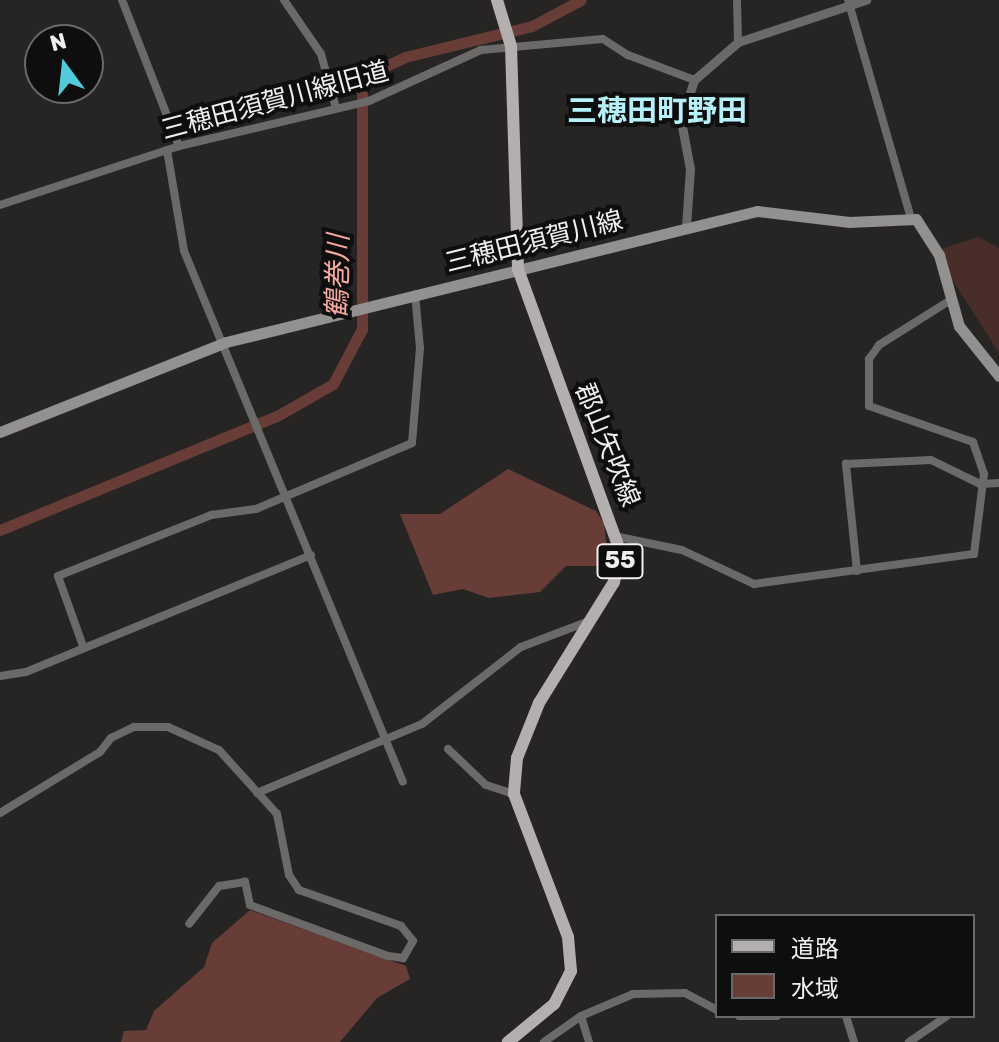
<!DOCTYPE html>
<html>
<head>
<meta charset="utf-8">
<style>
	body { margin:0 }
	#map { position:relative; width:999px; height:1042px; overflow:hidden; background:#272424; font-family:Rubik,"Noto Sans JP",sans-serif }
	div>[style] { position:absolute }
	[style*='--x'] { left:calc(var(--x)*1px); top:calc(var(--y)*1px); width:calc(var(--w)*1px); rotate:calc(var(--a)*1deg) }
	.green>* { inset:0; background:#482d29 }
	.water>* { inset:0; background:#683d37 }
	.river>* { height:11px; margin:-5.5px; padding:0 5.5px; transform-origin:5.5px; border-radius:5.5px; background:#683d37 }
	.minor>* { height:8px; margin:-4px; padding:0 4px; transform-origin:4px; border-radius:4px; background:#6b6a69 }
	.tertiary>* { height:9px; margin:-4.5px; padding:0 4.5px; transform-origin:4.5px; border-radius:4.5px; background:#6b6a69 }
	.secondary>* { height:11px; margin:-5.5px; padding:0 5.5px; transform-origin:5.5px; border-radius:5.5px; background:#939190 }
	.primary>* { height:12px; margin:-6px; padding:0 6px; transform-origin:6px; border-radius:6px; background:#b2afae }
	span { translate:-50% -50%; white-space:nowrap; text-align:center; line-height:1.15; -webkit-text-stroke:8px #0f0e0e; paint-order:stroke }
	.shield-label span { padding:2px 6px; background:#0f0e0e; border:2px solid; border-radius:6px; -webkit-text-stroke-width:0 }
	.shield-label { font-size:24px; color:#f1efee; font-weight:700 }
	.street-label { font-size:26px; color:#f1efee }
	.water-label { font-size:28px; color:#f6a99e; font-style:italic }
	.quarter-label { font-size:30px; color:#b6f0f9; font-weight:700 }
	.legend { position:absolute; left:715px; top:914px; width:260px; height:104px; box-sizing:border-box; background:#0f0e0e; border:2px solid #696868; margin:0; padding:10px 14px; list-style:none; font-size:24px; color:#f1efee }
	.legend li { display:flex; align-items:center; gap:16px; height:40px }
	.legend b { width:40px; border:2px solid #696868 }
	.north { position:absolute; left:24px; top:24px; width:80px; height:80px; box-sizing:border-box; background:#0f0e0e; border:2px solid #696868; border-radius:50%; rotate:345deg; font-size:22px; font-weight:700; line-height:32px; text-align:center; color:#f1efee }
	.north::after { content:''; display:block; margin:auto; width:28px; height:36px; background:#53cadc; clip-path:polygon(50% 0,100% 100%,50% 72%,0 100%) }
</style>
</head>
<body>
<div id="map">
	<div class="green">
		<div style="clip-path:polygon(978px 237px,999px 248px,999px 353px,948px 273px,941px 249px)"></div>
	</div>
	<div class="water">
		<div style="clip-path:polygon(508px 469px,596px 511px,604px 523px,608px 559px,601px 566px,566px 566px,540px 592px,489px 598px,463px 589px,433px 595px,400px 514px,440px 514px)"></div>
		<div style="clip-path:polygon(250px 910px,406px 966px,410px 979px,377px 998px,340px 1042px,121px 1042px,124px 1031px,146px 1030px,154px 1011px,204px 967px,212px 943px)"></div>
	</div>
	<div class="river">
		<div style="--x:0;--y:530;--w:300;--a:-22.4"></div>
		<div style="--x:277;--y:416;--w:64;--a:-29.7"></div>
		<div style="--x:333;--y:384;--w:62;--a:-62.2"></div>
		<div style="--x:362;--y:329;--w:252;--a:-90"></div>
		<div style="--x:362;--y:77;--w:47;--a:-24.9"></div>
		<div style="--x:405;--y:57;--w:131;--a:-13.7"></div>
		<div style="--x:532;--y:26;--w:55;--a:-28"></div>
	</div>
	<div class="minor">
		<div style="--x:122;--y:0;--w:157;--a:68.7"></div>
		<div style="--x:284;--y:0;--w:65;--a:55.6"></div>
		<div style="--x:321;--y:54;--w:56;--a:74.5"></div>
		<div style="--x:737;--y:0;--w:42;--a:88.6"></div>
		<div style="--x:848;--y:0;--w:227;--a:73.9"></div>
		<div style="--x:167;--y:150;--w:102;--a:80.4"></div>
		<div style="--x:184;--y:251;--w:574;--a:67.59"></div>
		<div style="--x:0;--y:205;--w:188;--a:-18.2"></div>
		<div style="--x:179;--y:146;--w:195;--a:-13.3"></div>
		<div style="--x:369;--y:101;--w:123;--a:-24.5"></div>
		<div style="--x:481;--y:50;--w:122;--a:-5.2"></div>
		<div style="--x:603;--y:39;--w:30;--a:33"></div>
		<div style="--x:628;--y:55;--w:71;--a:20.7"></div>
		<div style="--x:619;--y:537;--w:64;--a:11.7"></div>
		<div style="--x:682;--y:550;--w:80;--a:25.3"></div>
		<div style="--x:754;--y:584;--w:222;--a:-7.8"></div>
		<div style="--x:974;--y:554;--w:81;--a:-82.9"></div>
		<div style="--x:984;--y:474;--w:34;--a:-109"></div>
		<div style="--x:973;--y:442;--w:110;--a:-160.9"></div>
		<div style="--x:869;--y:406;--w:47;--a:-90"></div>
		<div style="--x:869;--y:359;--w:17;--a:-54"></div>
		<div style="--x:879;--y:345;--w:83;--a:-32.2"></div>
		<div style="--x:857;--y:571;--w:108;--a:-95.9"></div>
		<div style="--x:846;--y:464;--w:85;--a:-2.7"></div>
		<div style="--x:931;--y:460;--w:55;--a:26.1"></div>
		<div style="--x:980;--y:484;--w:19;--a:-3"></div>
		<div style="--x:83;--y:646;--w:74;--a:-109.7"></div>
		<div style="--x:58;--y:576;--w:165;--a:-21.7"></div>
		<div style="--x:211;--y:515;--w:45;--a:-7.6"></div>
		<div style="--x:256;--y:509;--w:169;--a:-22.9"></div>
		<div style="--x:412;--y:443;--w:95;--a:-85.2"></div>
		<div style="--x:420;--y:348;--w:54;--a:-95.3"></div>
		<div style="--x:0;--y:676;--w:26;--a:-9"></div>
		<div style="--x:26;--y:672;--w:308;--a:-22.3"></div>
		<div style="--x:448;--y:749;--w:52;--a:43.5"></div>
		<div style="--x:486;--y:785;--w:29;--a:18"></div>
		<div style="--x:257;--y:793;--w:179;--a:-22.7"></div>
		<div style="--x:422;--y:724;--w:125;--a:-37.9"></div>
		<div style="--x:521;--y:647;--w:73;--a:-20.9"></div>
		<div style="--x:0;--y:813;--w:117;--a:-31.4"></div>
		<div style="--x:100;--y:752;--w:18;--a:-52"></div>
		<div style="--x:111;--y:738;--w:25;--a:-26"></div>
		<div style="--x:134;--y:727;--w:34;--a:0"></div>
		<div style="--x:168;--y:727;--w:56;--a:24.3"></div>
		<div style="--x:219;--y:750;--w:86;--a:47.8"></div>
		<div style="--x:277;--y:814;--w:62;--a:78.9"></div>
		<div style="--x:289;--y:875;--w:18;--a:56"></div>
		<div style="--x:299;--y:890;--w:108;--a:19.4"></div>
		<div style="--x:401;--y:926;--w:19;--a:51"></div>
		<div style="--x:413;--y:941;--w:20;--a:120"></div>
		<div style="--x:403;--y:958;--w:15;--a:-172"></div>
		<div style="--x:388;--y:956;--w:147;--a:-159.7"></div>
		<div style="--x:250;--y:905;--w:24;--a:-102"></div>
		<div style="--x:245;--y:882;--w:26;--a:171"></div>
		<div style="--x:219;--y:886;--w:48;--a:128.3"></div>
		<div style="--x:581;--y:1016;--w:27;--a:73"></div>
		<div style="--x:739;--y:1016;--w:38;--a:0"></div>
		<div style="--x:846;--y:1016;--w:27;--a:73"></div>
		<div style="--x:544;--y:1042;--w:45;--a:-35.1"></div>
		<div style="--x:581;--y:1016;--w:56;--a:-22.9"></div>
		<div style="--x:633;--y:994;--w:52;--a:-1.1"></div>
		<div style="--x:685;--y:993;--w:36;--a:28"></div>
		<div style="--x:909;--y:1042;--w:46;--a:-34.4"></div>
	</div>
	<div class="tertiary">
		<div style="--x:686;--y:227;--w:58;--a:-86.1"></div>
		<div style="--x:690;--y:169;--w:49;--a:-100.6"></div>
		<div style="--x:681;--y:121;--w:43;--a:-72.4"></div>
		<div style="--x:694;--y:80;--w:58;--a:-40.8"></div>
		<div style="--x:738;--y:42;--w:135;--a:-18.2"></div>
	</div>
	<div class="secondary">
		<div style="--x:0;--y:432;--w:243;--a:-21.7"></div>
		<div style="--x:226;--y:342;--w:547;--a:-13.86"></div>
		<div style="--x:757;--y:211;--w:93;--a:6.8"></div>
		<div style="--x:849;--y:222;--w:67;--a:-2.6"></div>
		<div style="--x:916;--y:219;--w:43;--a:57.4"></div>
		<div style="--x:939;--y:255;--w:74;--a:74.3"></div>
		<div style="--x:959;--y:326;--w:64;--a:51.3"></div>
	</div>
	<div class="primary">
		<div style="--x:497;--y:0;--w:48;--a:73.1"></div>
		<div style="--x:511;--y:46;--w:223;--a:88.2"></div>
		<div style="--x:518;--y:269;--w:303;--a:70.1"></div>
		<div style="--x:621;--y:554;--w:29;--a:104"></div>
		<div style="--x:614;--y:582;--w:142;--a:121.8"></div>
		<div style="--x:539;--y:703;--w:59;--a:111.8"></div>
		<div style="--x:517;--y:758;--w:36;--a:95"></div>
		<div style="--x:514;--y:794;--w:153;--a:69.3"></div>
		<div style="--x:568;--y:937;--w:34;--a:85"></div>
		<div style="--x:571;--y:971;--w:37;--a:117"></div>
		<div style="--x:554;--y:1004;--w:60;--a:140.4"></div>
	</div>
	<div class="shield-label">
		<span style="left:620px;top:561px">55</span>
	</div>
	<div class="street-label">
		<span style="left:275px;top:101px;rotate:-15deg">三穂田須賀川線旧道</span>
		<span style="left:534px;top:242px;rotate:-14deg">三穂田須賀川線</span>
		<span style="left:607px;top:445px;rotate:68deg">郡山矢吹線</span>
	</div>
	<div class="water-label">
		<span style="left:338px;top:276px;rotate:-89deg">鶴巻川</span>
	</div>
	<div class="quarter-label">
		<span style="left:657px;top:111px">三穂田町野田</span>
	</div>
	<ul class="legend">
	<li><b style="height:10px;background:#b2afae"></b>道路</li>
	<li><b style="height:22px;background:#683d37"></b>水域</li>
	</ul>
	<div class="north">N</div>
</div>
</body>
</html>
